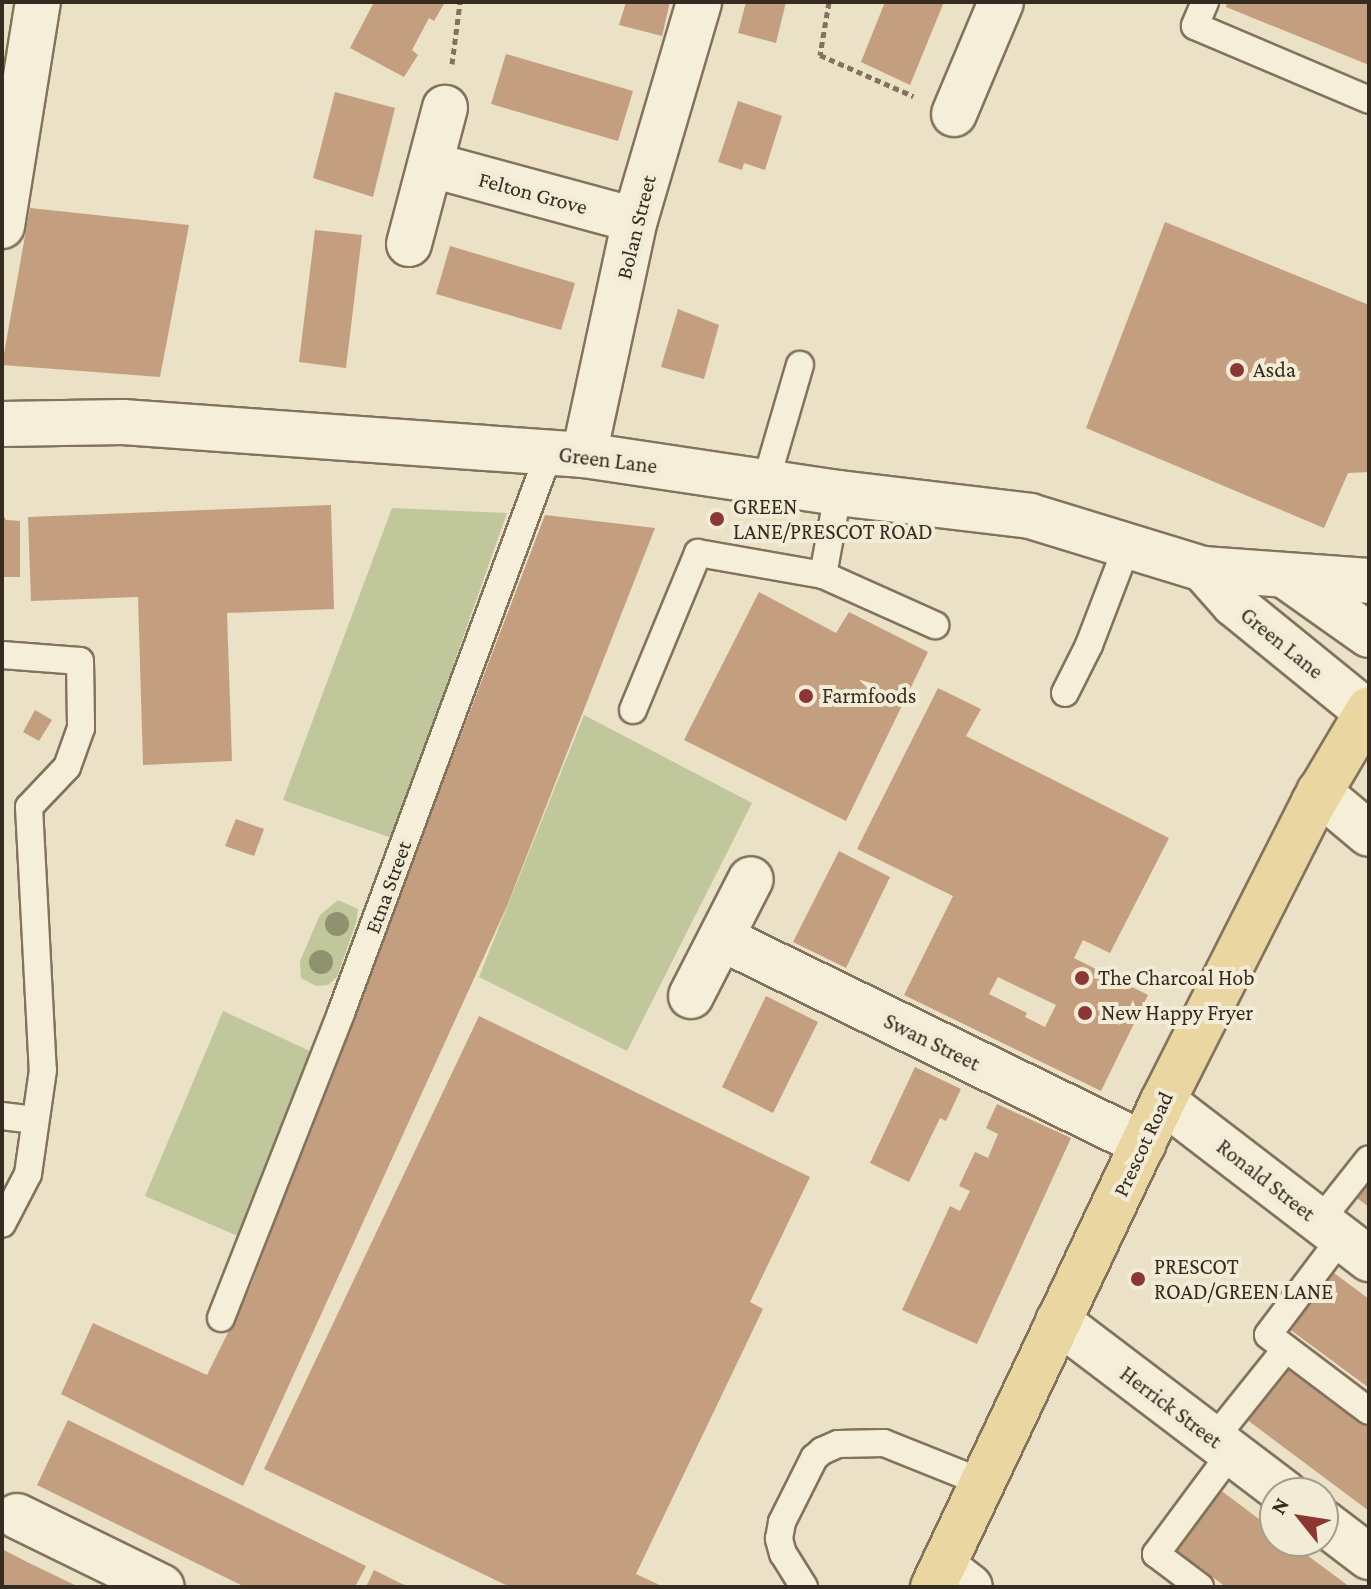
<!DOCTYPE html>
<html>
<head>
<meta charset="utf-8">
<style>
	body { margin:0 }
	#map { position:relative; width:1371px; height:1589px; overflow:hidden; background:#eae1c6; font-family:"Crimson Pro",serif }
	div>[style] { position:absolute }
	[style*='--x'] { left:calc(var(--x)*1px); top:calc(var(--y)*1px); width:calc(var(--w)*1px); rotate:calc(var(--a)*1deg) }
	.green>* { inset:0; background:#c0c79b }
	.building>* { inset:0; background:#c49f7f }
	.path>* { height:5px; margin-top:-2.5px; transform-origin:0; background:repeating-linear-gradient(90deg,#83735d 0 6px,transparent 0 10px) }
	.roads { filter:drop-shadow(2px 0 #83735d) drop-shadow(-2px 0 #83735d) drop-shadow(0 2px #83735d) drop-shadow(0 -2px #83735d) }
	.service>* { height:26px; margin:-13px; padding:0 13px; transform-origin:13px; border-radius:13px; background:#f5eed8 }
	.minor>* { height:44px; margin:-22px; padding:0 22px; transform-origin:22px; border-radius:22px; background:#f5eed8 }
	.secondary>* { height:44px; margin:-22px; padding:0 22px; transform-origin:22px; border-radius:22px; background:#f5eed8 }
	.primary>* { height:44px; margin:-22px; padding:0 22px; transform-origin:22px; border-radius:22px; background:#e9d6a1 }
	.trees>* { width:24px; height:24px; margin:-12px; border-radius:50%; background:#8f916f }
	.dots>* { width:22px; height:22px; translate:-50% -50%; box-sizing:border-box; border:4px solid #f2ebd5; border-radius:50% }
	span { translate:-50% -50%; white-space:nowrap; text-align:center; line-height:1.15; -webkit-text-stroke:8px #f2ebd5; paint-order:stroke }
	.street-label { font-size:22px; color:#352b20 }
	.poi-label { font-size:22px; color:#352b20 }
	.left { translate:0 -50%; text-align:left }
	.frame { position:absolute; inset:0; border:4px solid #352b20; pointer-events:none }
	.north { position:absolute; left:1259px; top:1477px; width:80px; height:80px; box-sizing:border-box; background:#f2ebd5; border:2px solid #a69e8d; border-radius:50%; rotate:300deg; font-size:22px; font-weight:700; line-height:32px; text-align:center; color:#352b20 }
	.north::after { content:''; display:block; margin:auto; width:28px; height:36px; background:#8c3733; clip-path:polygon(50% 0,100% 100%,50% 72%,0 100%) }
</style>
</head>
<body>
<div id="map">
	<div class="green">
		<div style="clip-path:polygon(392px 508px,507px 513px,392px 838px,283px 800px)"></div>
		<div style="clip-path:polygon(584px 715px,752px 803px,627px 1051px,479px 977px)"></div>
		<div style="clip-path:polygon(338px 900px,358px 909px,356px 923px,337px 977px,328px 985px,316px 986px,301px 978px,300px 961px,320px 915px)"></div>
		<div style="clip-path:polygon(223px 1011px,312px 1052px,240px 1237px,145px 1196px)"></div>
	</div>
	<div class="building">
		<div style="clip-path:polygon(374px 2px,445px 2px,434px 21px,429px 18px,412px 50px,418px 55px,404px 77px,350px 48px)"></div>
		<div style="clip-path:polygon(626px 2px,670px 2px,662px 36px,619px 25px)"></div>
		<div style="clip-path:polygon(746px 2px,786px 2px,776px 43px,738px 33px)"></div>
		<div style="clip-path:polygon(885px 2px,944px 2px,910px 85px,861px 62px)"></div>
		<div style="clip-path:polygon(1227px 2px,1369px 2px,1369px 65px,1226px 7px)"></div>
		<div style="clip-path:polygon(506px 54px,633px 91px,618px 141px,491px 104px)"></div>
		<div style="clip-path:polygon(335px 92px,395px 108px,373px 197px,313px 178px)"></div>
		<div style="clip-path:polygon(738px 101px,782px 116px,765px 170px,744px 163px,742px 170px,718px 162px)"></div>
		<div style="clip-path:polygon(30px 208px,189px 225px,160px 377px,2px 365px)"></div>
		<div style="clip-path:polygon(1165px 222px,1369px 305px,1369px 472px,1348px 473px,1324px 528px,1086px 428px)"></div>
		<div style="clip-path:polygon(315px 230px,362px 235px,346px 368px,299px 362px)"></div>
		<div style="clip-path:polygon(450px 246px,575px 283px,561px 330px,436px 294px)"></div>
		<div style="clip-path:polygon(678px 309px,719px 325px,704px 379px,661px 367px)"></div>
		<div style="clip-path:polygon(331px 505px,334px 609px,227px 613px,232px 761px,143px 765px,138px 597px,31px 601px,28px 517px)"></div>
		<div style="clip-path:polygon(2px 513px,6px 520px,20px 521px,20px 577px,2px 577px)"></div>
		<div style="clip-path:polygon(545px 515px,655px 528px,507px 906px,243px 1486px,61px 1394px,93px 1323px,207px 1375px,249px 1290px)"></div>
		<div style="clip-path:polygon(759px 592px,836px 633px,849px 612px,928px 652px,846px 821px,684px 740px)"></div>
		<div style="clip-path:polygon(evenodd,938px 688px,981px 709px,966px 736px,1169px 838px,1110px 953px,1083px 940px,1074px 958px,1148px 995px,1101px 1091px,904px 995px,953px 896px,857px 849px,938px 688px,998px 977px,1056px 1005px,1045px 1027px,1025px 1017px,1027px 1013px,989px 994px,998px 977px)"></div>
		<div style="clip-path:polygon(35px 710px,52px 720px,39px 741px,23px 732px)"></div>
		<div style="clip-path:polygon(236px 819px,264px 829px,254px 856px,225px 846px)"></div>
		<div style="clip-path:polygon(839px 851px,890px 877px,846px 968px,793px 942px)"></div>
		<div style="clip-path:polygon(766px 996px,818px 1022px,773px 1113px,722px 1087px)"></div>
		<div style="clip-path:polygon(479px 1016px,810px 1177px,750px 1302px,763px 1309px,636px 1574px,664px 1587px,510px 1587px,264px 1469px)"></div>
		<div style="clip-path:polygon(915px 1067px,961px 1089px,946px 1121px,940px 1118px,909px 1182px,870px 1163px)"></div>
		<div style="clip-path:polygon(997px 1104px,1071px 1138px,977px 1344px,902px 1310px,950px 1206px,960px 1211px,970px 1191px,959px 1186px,975px 1152px,988px 1158px,998px 1134px,986px 1128px)"></div>
		<div style="clip-path:polygon(1369px 1167px,1369px 1207px,1350px 1193px)"></div>
		<div style="clip-path:polygon(1330px 1270px,1369px 1299px,1369px 1388px,1288px 1328px)"></div>
		<div style="clip-path:polygon(1286px 1355px,1369px 1417px,1369px 1511px,1242px 1416px)"></div>
		<div style="clip-path:polygon(68px 1420px,366px 1566px,355px 1587px,245px 1587px,37px 1485px)"></div>
		<div style="clip-path:polygon(1219px 1489px,1275px 1531px,1275px 1541px,1288px 1541px,1350px 1587px,1226px 1587px,1174px 1549px)"></div>
		<div style="clip-path:polygon(4px 1550px,27px 1562px,79px 1587px,2px 1587px)"></div>
		<div style="clip-path:polygon(374px 1570px,398px 1582px,409px 1587px,366px 1587px)"></div>
	</div>
	<div class="path">
		<div style="--x:829;--y:2;--w:54;--a:99.6"></div>
		<div style="--x:820;--y:55;--w:102;--a:23.8"></div>
		<div style="--x:452;--y:64;--w:63;--a:-82.6"></div>
	</div>
	<div class="roads">
		<div class="service">
			<div style="--x:1205;--y:2;--w:26;--a:113"></div>
			<div style="--x:1195;--y:26;--w:189;--a:23"></div>
			<div style="--x:766;--y:481;--w:121;--a:-73.7"></div>
			<div style="--x:823;--y:575;--w:123;--a:24.1"></div>
			<div style="--x:2;--y:655;--w:78;--a:4.4"></div>
			<div style="--x:80;--y:661;--w:67;--a:89.1"></div>
			<div style="--x:81;--y:728;--w:41;--a:109.7"></div>
			<div style="--x:67;--y:767;--w:55;--a:133.5"></div>
			<div style="--x:29;--y:807;--w:263;--a:87"></div>
			<div style="--x:43;--y:1070;--w:105;--a:98.2"></div>
			<div style="--x:28;--y:1174;--w:56;--a:117.5"></div>
			<div style="--x:1065;--y:693;--w:54;--a:-63.4"></div>
			<div style="--x:1089;--y:645;--w:106;--a:-69"></div>
			<div style="--x:633;--y:710;--w:170;--a:-67.5"></div>
			<div style="--x:698;--y:553;--w:127;--a:10"></div>
			<div style="--x:823;--y:575;--w:83;--a:-79.6"></div>
			<div style="--x:2;--y:1116;--w:33;--a:7"></div>
			<div style="--x:1319;--y:1222;--w:80;--a:-51.6"></div>
			<div style="--x:1341;--y:1238;--w:121;--a:127"></div>
			<div style="--x:1268;--y:1335;--w:126;--a:37"></div>
			<div style="--x:221;--y:1318;--w:328;--a:-68.5"></div>
			<div style="--x:341;--y:1013;--w:597;--a:-69.62"></div>
			<div style="--x:1213;--y:1440;--w:117;--a:-51.3"></div>
			<div style="--x:804;--y:1587;--w:39;--a:-122"></div>
			<div style="--x:783;--y:1554;--w:16;--a:-105"></div>
			<div style="--x:779;--y:1539;--w:17;--a:-80"></div>
			<div style="--x:782;--y:1522;--w:72;--a:-63.4"></div>
			<div style="--x:814;--y:1458;--w:11;--a:-41"></div>
			<div style="--x:822;--y:1451;--w:17;--a:-24"></div>
			<div style="--x:838;--y:1444;--w:46;--a:-1.2"></div>
			<div style="--x:884;--y:1443;--w:108;--a:21.8"></div>
			<div style="--x:1200;--y:1587;--w:55;--a:-143.1"></div>
			<div style="--x:1156;--y:1554;--w:126;--a:-53.4"></div>
		</div>
		<div class="minor">
			<div style="--x:954;--y:114;--w:121;--a:-67.2"></div>
			<div style="--x:432;--y:165;--w:210;--a:15.2"></div>
			<div style="--x:2;--y:226;--w:227;--a:-80.9"></div>
			<div style="--x:409;--y:244;--w:141;--a:-75.2"></div>
			<div style="--x:584;--y:455;--w:240;--a:-77.8"></div>
			<div style="--x:635;--y:220;--w:227;--a:-73.6"></div>
			<div style="--x:1319;--y:792;--w:65;--a:40"></div>
			<div style="--x:721;--y:938;--w:470;--a:26"></div>
			<div style="--x:691;--y:996;--w:131;--a:-62.9"></div>
			<div style="--x:1163;--y:1101;--w:260;--a:37.5"></div>
			<div style="--x:1058;--y:1321;--w:285;--a:37.2"></div>
			<div style="--x:17;--y:1516;--w:161;--a:26.1"></div>
			<div style="--x:1323;--y:1522;--w:58;--a:37.3"></div>
			<div style="--x:943;--y:1566;--w:34;--a:38"></div>
		</div>
		<div class="secondary">
			<div style="--x:2;--y:424;--w:121;--a:-0.9"></div>
			<div style="--x:123;--y:422;--w:462;--a:4.1"></div>
			<div style="--x:584;--y:455;--w:257;--a:8.5"></div>
			<div style="--x:838;--y:493;--w:193;--a:6.8"></div>
			<div style="--x:1030;--y:516;--w:181;--a:17"></div>
			<div style="--x:1203;--y:569;--w:166;--a:4.1"></div>
			<div style="--x:1203;--y:569;--w:47;--a:48.5"></div>
			<div style="--x:1234;--y:604;--w:171;--a:39.1"></div>
			<div style="--x:1287;--y:577;--w:100;--a:35.3"></div>
		</div>
		<div class="primary">
			<div style="--x:933;--y:1587;--w:538;--a:-64.67"></div>
			<div style="--x:1163;--y:1101;--w:335;--a:-63.2"></div>
			<div style="--x:1314;--y:802;--w:108;--a:-59.4"></div>
		</div>
	</div>
	<div class="trees">
		<div style="left:337px;top:924px"></div>
		<div style="left:321px;top:962px"></div>
	</div>
	<div class="dots">
		<div style="left:1237px;top:370px;background:#8c3733"></div>
		<div style="left:717px;top:519px;background:#8c3733"></div>
		<div style="left:806px;top:696px;background:#8c3733"></div>
		<div style="left:1082px;top:978px;background:#8c3733"></div>
		<div style="left:1085px;top:1013px;background:#8c3733"></div>
		<div style="left:1138px;top:1279px;background:#8c3733"></div>
	</div>
	<div class="street-label">
		<span style="left:533px;top:193px;rotate:15deg">Felton Grove</span>
		<span style="left:636px;top:227px;rotate:-76deg">Bolan Street</span>
		<span style="left:608px;top:460px;rotate:7deg">Green Lane</span>
		<span style="left:1282px;top:643px;rotate:39deg">Green Lane</span>
		<span style="left:388px;top:887px;rotate:-70deg">Etna Street</span>
		<span style="left:932px;top:1042px;rotate:26deg">Swan Street</span>
		<span style="left:1143px;top:1144px;rotate:-65deg">Prescot Road</span>
		<span style="left:1266px;top:1180px;rotate:38deg">Ronald Street</span>
		<span style="left:1171px;top:1407px;rotate:37deg">Herrick Street</span>
	</div>
	<div class="poi-label">
		<span class="left" style="left:1253px;top:370px">Asda</span>
		<span class="left" style="left:733px;top:519px">GREEN<br>LANE/PRESCOT ROAD</span>
		<span class="left" style="left:822px;top:696px">Farmfoods</span>
		<span class="left" style="left:1098px;top:978px">The Charcoal Hob</span>
		<span class="left" style="left:1101px;top:1013px">New Happy Fryer</span>
		<span class="left" style="left:1154px;top:1279px">PRESCOT<br>ROAD/GREEN LANE</span>
	</div>
	<div class="frame"></div>
	<div class="north">N</div>
</div>
</body>
</html>
